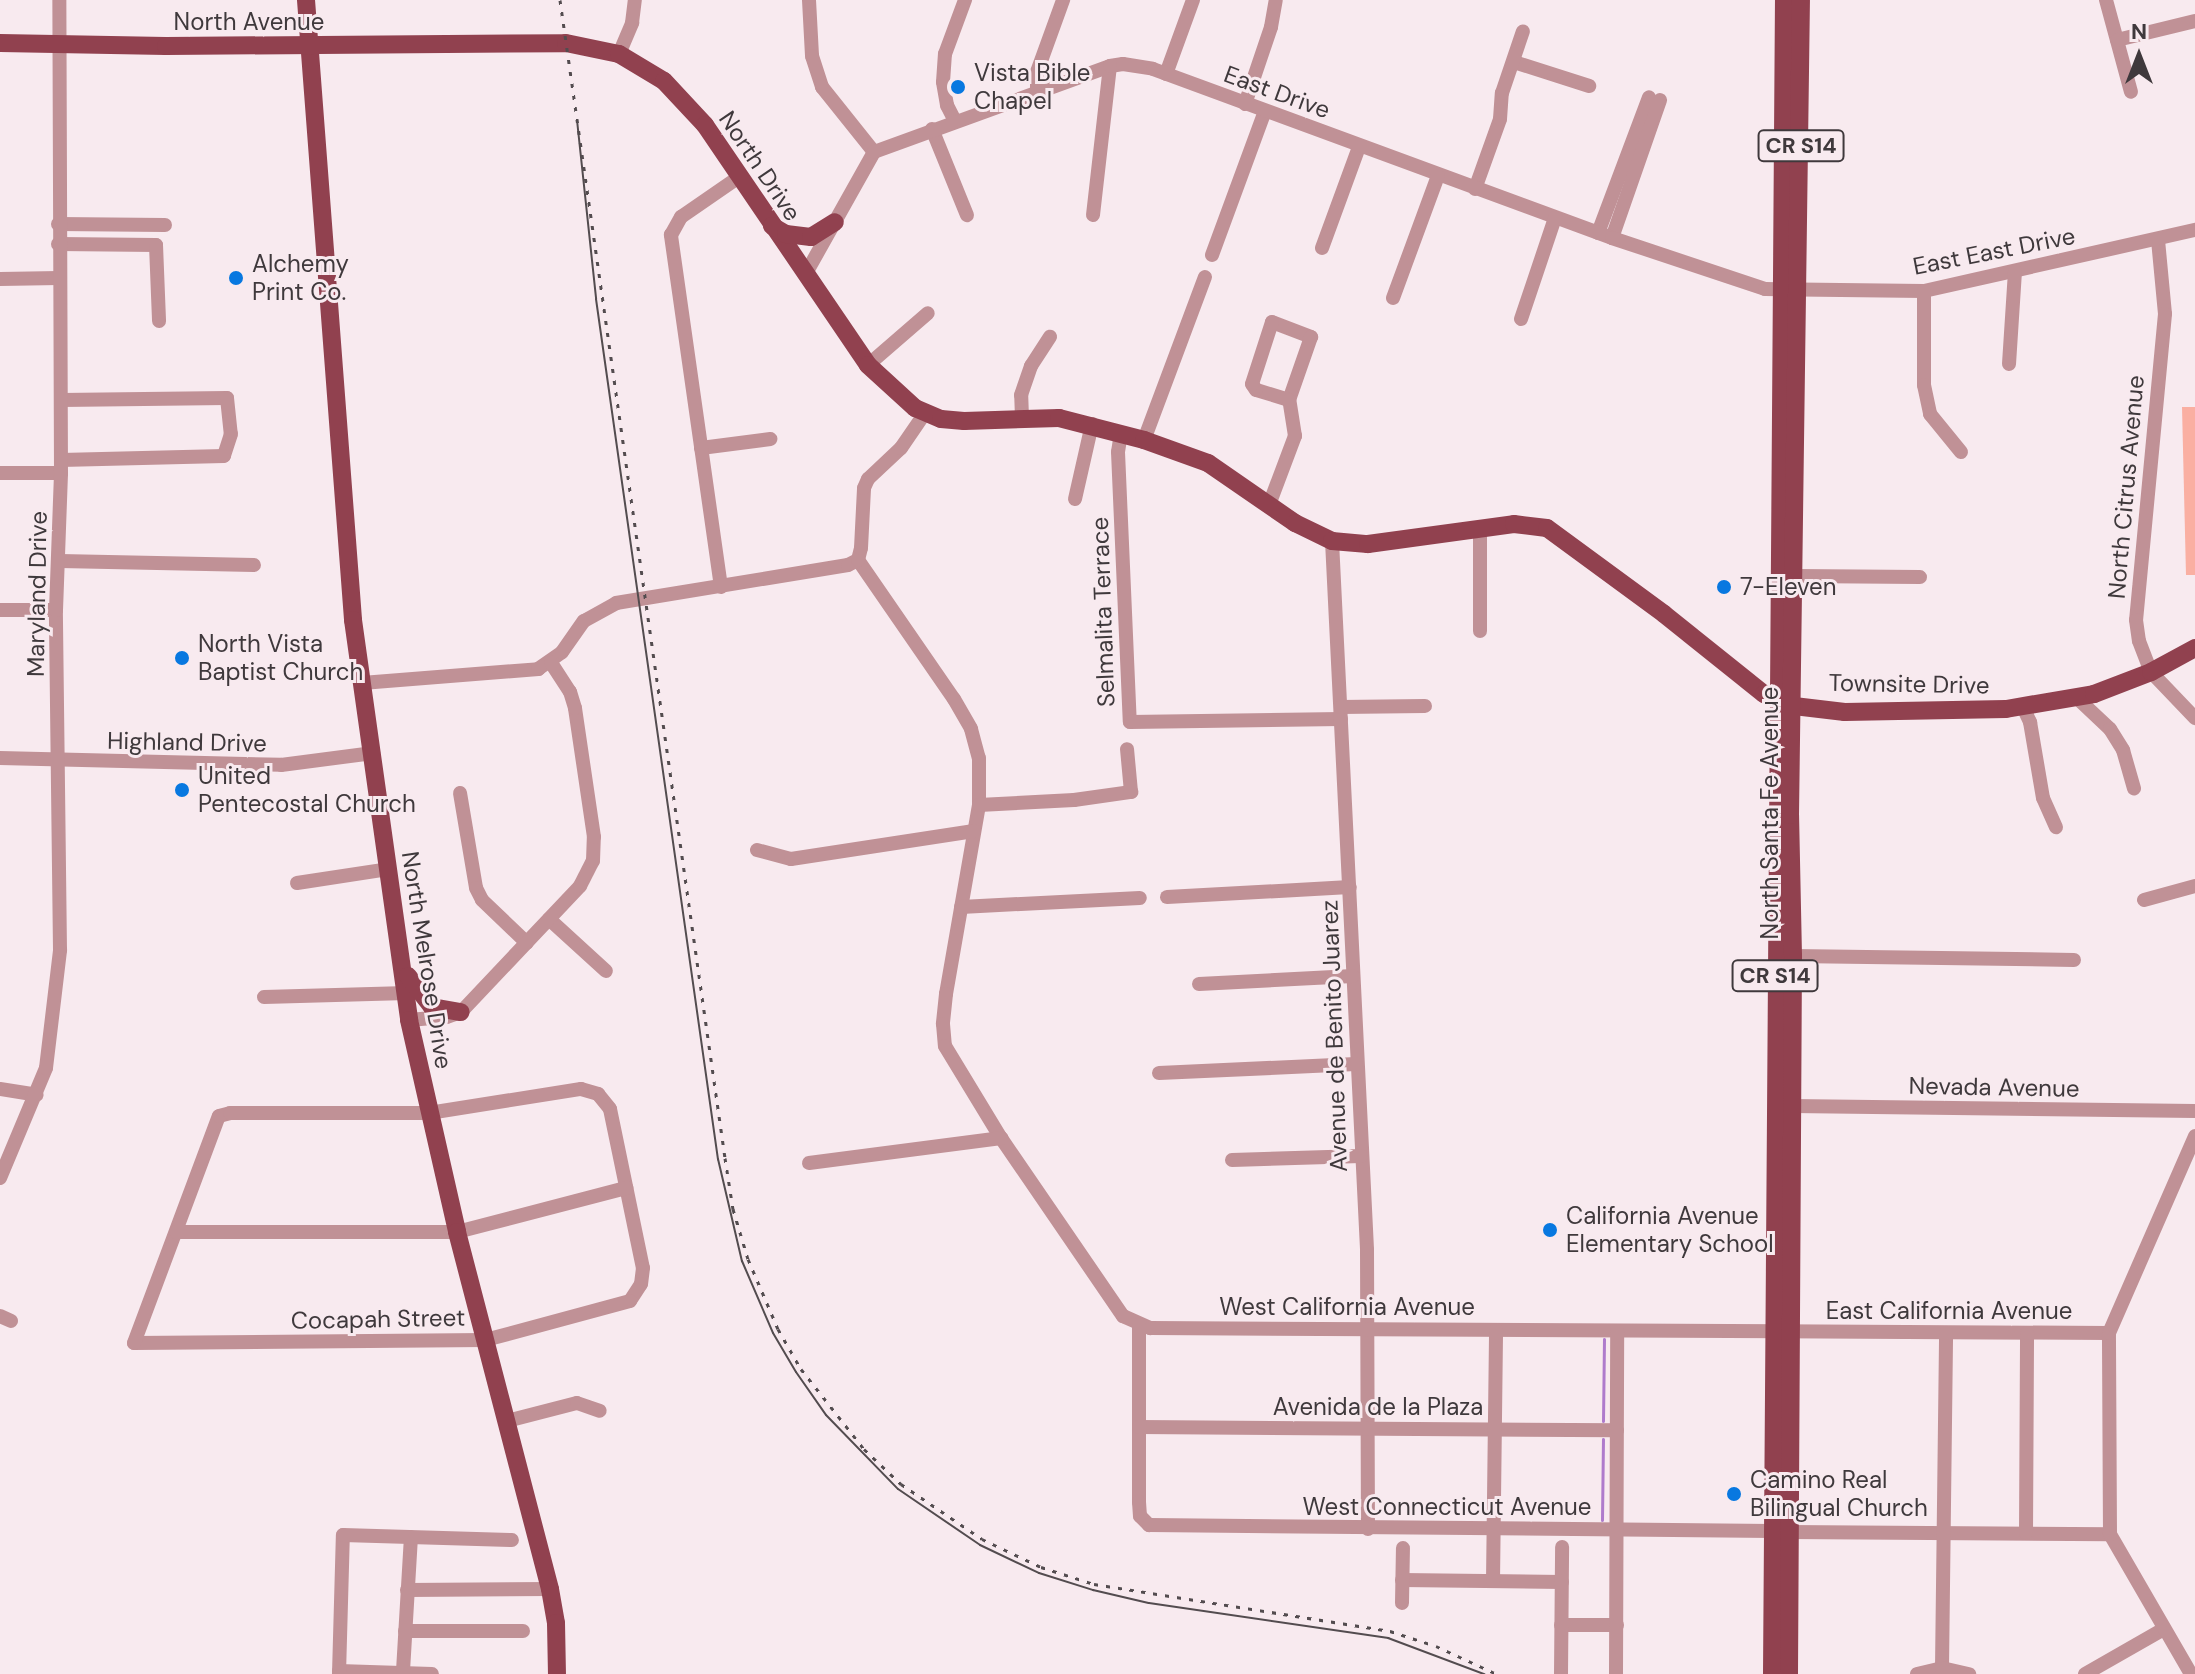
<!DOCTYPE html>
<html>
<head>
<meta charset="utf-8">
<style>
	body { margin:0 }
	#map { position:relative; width:2195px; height:1674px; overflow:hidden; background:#f8eaef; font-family:"DM Sans",sans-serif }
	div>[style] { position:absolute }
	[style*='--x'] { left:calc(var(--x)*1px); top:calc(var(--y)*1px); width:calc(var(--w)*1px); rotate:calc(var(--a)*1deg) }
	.green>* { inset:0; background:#faafa2 }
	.stream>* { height:3px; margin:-1.5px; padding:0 1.5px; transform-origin:1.5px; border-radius:1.5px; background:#af7bcc }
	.minor>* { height:14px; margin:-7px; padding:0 7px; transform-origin:7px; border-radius:7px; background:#c09196 }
	.major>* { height:18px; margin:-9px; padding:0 9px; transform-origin:9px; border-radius:9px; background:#91414f }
	.tram>* { height:2px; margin:-1px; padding:0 1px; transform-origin:1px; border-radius:1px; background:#534c4f }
	.rail>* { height:3px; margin-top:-1.5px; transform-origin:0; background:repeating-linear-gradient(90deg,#534c4f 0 4px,transparent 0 12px) }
	.dots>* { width:22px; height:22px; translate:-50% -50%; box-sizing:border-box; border:4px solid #f8eaef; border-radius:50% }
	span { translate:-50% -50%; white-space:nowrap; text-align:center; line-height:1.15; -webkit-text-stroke:6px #f8eaef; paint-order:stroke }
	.shield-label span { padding:2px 6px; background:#f8eaef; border:2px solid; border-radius:6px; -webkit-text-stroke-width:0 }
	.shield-label { font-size:22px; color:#3f393c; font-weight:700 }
	.street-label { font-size:24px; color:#3f393c }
	.poi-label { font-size:24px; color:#3f393c }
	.left { translate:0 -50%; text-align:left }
	.north { position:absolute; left:2099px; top:16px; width:80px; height:80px; -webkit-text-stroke:6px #f8eaef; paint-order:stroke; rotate:0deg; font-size:22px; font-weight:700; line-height:32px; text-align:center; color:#3f393c }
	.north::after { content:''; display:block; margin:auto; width:28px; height:36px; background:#3f393c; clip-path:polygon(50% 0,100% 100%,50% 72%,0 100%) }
</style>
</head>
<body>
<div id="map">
	<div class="green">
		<div style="clip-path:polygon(2182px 407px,2195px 407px,2195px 575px,2186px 575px)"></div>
	</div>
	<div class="stream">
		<div style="--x:1603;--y:1421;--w:82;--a:-89.3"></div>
		<div style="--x:1602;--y:1520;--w:81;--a:-89.3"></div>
	</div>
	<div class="minor">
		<div style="--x:809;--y:0;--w:56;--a:86.9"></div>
		<div style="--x:812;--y:56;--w:33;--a:72"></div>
		<div style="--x:822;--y:87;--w:83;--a:51.3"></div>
		<div style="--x:2106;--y:0;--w:95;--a:74.8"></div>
		<div style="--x:2117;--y:40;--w:80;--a:-13.7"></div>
		<div style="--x:619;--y:54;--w:34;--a:-67"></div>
		<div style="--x:632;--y:23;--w:23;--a:-83"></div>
		<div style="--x:1514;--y:62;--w:79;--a:17.7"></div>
		<div style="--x:1166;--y:74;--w:79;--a:-70"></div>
		<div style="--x:1037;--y:92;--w:20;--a:-90"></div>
		<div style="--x:1037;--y:72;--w:77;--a:-70.1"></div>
		<div style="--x:1245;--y:104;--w:81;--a:-71.3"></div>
		<div style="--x:1271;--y:27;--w:27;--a:-80"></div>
		<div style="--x:955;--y:121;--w:18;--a:-117"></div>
		<div style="--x:947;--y:105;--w:23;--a:-100"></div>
		<div style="--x:943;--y:82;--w:28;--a:-86"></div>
		<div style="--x:945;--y:54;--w:58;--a:-69.7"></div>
		<div style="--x:932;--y:129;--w:93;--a:67.9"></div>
		<div style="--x:1475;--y:189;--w:74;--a:-70.3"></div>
		<div style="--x:1500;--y:119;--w:26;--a:-86"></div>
		<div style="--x:1502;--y:93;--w:65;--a:-71.3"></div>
		<div style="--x:1093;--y:215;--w:150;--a:-83.5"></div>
		<div style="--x:58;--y:224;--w:107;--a:0.5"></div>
		<div style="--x:1598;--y:233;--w:145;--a:-69.4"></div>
		<div style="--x:1612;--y:238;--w:146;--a:-70.8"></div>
		<div style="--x:2158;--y:240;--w:74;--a:84.6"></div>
		<div style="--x:2165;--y:314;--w:307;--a:95.4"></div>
		<div style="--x:2136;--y:620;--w:21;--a:82"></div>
		<div style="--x:2139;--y:641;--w:33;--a:69"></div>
		<div style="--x:2151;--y:672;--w:64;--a:46.3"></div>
		<div style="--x:58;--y:244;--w:98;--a:0.6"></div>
		<div style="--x:156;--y:245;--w:76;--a:87.7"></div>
		<div style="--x:1322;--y:248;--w:108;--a:-69.9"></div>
		<div style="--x:1212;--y:255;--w:153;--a:-69.8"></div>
		<div style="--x:805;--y:275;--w:141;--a:-60.7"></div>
		<div style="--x:874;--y:152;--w:251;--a:-20"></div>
		<div style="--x:1110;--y:66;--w:13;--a:-9"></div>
		<div style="--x:1123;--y:64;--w:30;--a:9"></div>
		<div style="--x:1153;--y:69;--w:489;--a:20.2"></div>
		<div style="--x:1612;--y:238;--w:161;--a:18.4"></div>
		<div style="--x:1765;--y:289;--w:159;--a:0.7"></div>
		<div style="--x:1924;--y:291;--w:278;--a:-12.7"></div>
		<div style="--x:0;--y:279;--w:59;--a:-1"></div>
		<div style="--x:1924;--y:291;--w:94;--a:90"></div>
		<div style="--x:1924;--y:385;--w:30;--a:78"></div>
		<div style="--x:1930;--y:414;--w:49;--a:50.8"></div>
		<div style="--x:1393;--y:298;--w:130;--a:-69.8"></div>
		<div style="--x:1521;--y:319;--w:107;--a:-71.4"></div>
		<div style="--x:1272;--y:322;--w:42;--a:21"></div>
		<div style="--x:1311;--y:337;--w:67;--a:109.2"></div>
		<div style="--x:1289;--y:400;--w:34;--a:-163"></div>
		<div style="--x:1256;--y:390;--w:7;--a:-124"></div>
		<div style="--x:1252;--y:384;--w:65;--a:-72.1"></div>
		<div style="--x:2009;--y:364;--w:93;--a:-86.3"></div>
		<div style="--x:868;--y:365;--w:79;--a:-40.9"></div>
		<div style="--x:61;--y:400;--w:166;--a:-0.7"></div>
		<div style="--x:227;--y:398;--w:36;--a:84"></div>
		<div style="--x:231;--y:434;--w:23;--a:108"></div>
		<div style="--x:224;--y:456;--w:163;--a:178.6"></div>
		<div style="--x:1022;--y:418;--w:23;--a:-92"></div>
		<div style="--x:1021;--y:395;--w:31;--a:-71"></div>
		<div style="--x:1031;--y:366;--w:35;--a:-57"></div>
		<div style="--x:1121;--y:433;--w:19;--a:99"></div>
		<div style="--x:1118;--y:452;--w:270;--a:87.5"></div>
		<div style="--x:1130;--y:722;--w:211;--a:-0.8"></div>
		<div style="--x:1144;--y:440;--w:174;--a:-69.5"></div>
		<div style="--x:701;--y:448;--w:70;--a:-7.4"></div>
		<div style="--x:0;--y:473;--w:61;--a:0"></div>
		<div style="--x:1075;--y:499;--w:77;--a:-77.2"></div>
		<div style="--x:1269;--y:505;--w:74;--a:-69.4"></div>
		<div style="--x:1295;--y:436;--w:36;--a:-99"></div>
		<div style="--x:1480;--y:529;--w:102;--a:90"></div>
		<div style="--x:1332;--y:541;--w:710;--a:87.17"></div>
		<div style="--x:1367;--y:1250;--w:279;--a:89.8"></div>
		<div style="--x:858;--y:560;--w:169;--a:55.4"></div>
		<div style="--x:954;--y:699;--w:34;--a:60"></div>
		<div style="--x:971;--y:729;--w:30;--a:75"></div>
		<div style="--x:979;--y:758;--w:47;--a:90"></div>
		<div style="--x:979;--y:805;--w:192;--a:99.9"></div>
		<div style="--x:946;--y:994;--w:30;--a:96"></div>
		<div style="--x:943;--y:1024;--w:22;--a:85"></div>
		<div style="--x:945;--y:1046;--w:108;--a:58.7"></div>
		<div style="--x:1001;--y:1138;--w:216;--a:55.6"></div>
		<div style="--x:1123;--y:1316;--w:30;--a:24"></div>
		<div style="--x:1150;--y:1328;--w:959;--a:0.3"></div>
		<div style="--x:60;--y:561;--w:194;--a:1.2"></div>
		<div style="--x:1796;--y:576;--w:124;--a:0.5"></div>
		<div style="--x:721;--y:587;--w:356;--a:-98.1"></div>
		<div style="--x:671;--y:235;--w:21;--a:-61"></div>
		<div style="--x:681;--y:217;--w:70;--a:-34.6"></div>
		<div style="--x:0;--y:610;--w:56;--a:0"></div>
		<div style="--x:362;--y:683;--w:177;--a:-4.5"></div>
		<div style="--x:538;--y:669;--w:29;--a:-35"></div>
		<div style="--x:562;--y:652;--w:38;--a:-55"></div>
		<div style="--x:584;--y:621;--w:37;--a:-29"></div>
		<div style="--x:616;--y:603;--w:235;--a:-9.3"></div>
		<div style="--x:848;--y:565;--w:11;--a:-27"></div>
		<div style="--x:858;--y:560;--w:12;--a:-76"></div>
		<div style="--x:861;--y:548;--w:60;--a:-87.1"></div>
		<div style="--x:864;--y:488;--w:10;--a:-66"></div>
		<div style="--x:868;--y:479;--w:45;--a:-43.2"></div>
		<div style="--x:901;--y:448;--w:42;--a:-55.6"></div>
		<div style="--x:2077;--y:698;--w:45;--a:43.2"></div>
		<div style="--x:2110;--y:729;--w:25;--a:58"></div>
		<div style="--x:2123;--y:750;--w:40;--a:74"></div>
		<div style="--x:1341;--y:707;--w:84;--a:-0.7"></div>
		<div style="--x:2023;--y:707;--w:17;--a:65"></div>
		<div style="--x:2030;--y:722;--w:77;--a:80.3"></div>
		<div style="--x:2043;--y:798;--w:32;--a:66"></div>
		<div style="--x:0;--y:758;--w:281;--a:1.4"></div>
		<div style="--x:281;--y:765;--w:93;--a:-7.4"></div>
		<div style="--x:460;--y:793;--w:96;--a:80.4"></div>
		<div style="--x:476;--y:888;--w:13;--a:63"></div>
		<div style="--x:482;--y:900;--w:62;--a:43.7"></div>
		<div style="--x:979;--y:805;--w:95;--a:-3"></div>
		<div style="--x:1074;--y:800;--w:58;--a:-8"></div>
		<div style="--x:1131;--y:792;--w:43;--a:-95.3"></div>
		<div style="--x:757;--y:850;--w:35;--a:15"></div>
		<div style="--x:791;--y:859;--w:185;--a:-8.7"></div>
		<div style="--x:297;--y:883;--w:92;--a:-8.7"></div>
		<div style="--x:1167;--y:897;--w:183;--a:-3.1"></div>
		<div style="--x:2144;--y:900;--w:53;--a:-15.4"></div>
		<div style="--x:961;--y:907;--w:179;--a:-2.9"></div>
		<div style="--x:549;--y:919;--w:77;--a:42.4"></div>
		<div style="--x:1793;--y:956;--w:281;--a:0.8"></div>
		<div style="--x:1199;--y:984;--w:154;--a:-3"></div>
		<div style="--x:264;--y:997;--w:143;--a:-1.6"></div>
		<div style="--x:409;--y:1020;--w:38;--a:-5"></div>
		<div style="--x:447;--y:1017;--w:15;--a:-20"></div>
		<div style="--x:461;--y:1012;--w:173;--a:-46.6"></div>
		<div style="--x:580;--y:886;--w:28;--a:-63"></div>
		<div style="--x:593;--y:861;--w:24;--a:-88"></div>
		<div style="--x:594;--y:837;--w:130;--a:-98.4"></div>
		<div style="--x:575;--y:708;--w:17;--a:-107"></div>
		<div style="--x:570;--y:692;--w:35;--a:-123"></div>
		<div style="--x:1159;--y:1073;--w:197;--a:-2.6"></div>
		<div style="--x:0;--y:1089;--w:37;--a:9"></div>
		<div style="--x:581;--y:1089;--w:18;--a:16"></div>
		<div style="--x:598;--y:1094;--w:19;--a:51"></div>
		<div style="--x:610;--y:1109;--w:162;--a:78.3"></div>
		<div style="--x:643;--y:1268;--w:16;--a:97"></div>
		<div style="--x:641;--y:1284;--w:20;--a:123"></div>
		<div style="--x:630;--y:1301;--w:150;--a:164.9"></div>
		<div style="--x:485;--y:1340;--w:351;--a:179.5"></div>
		<div style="--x:134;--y:1343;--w:242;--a:-69.5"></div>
		<div style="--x:219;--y:1116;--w:11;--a:-15"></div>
		<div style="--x:230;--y:1113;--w:199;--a:0"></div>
		<div style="--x:429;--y:1113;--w:154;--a:-9"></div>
		<div style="--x:1792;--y:1106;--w:403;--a:0.7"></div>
		<div style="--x:1232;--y:1160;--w:129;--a:-1.8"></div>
		<div style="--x:809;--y:1163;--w:194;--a:-7.4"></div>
		<div style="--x:0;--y:1178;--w:119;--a:-67.3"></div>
		<div style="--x:46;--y:1068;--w:119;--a:-83.2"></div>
		<div style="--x:60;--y:950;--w:340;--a:-90.7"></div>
		<div style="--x:56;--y:610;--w:137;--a:-87.9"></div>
		<div style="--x:61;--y:473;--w:473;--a:-90.2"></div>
		<div style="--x:176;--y:1232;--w:281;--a:0"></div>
		<div style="--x:457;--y:1232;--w:175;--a:-14.6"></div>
		<div style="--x:0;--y:1316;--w:12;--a:24"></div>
		<div style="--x:1139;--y:1325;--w:177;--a:90"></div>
		<div style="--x:1139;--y:1502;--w:14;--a:86"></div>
		<div style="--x:1140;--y:1516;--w:13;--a:45"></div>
		<div style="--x:1149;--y:1525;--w:623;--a:0.55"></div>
		<div style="--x:507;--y:1421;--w:72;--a:-14.4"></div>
		<div style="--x:577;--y:1403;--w:24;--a:19"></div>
		<div style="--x:1139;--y:1427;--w:478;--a:0.4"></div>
		<div style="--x:1788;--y:1532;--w:322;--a:0.4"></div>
		<div style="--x:2026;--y:1533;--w:200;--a:-89.7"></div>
		<div style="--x:1402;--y:1580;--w:160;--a:0.7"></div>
		<div style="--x:1493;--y:1581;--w:251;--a:-89.3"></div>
		<div style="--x:407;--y:1590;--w:143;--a:-0.4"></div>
		<div style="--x:1402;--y:1603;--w:55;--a:-89"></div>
		<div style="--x:1561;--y:1625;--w:56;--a:0"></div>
		<div style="--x:405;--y:1631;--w:118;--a:0"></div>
		<div style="--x:1942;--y:1668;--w:335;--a:-89.3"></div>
		<div style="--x:339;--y:1671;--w:93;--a:1.8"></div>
		<div style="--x:403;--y:1671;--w:134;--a:-86.6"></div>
		<div style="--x:339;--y:1674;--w:139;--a:-88.4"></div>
		<div style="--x:343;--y:1535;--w:169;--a:1.7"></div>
		<div style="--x:1561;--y:1674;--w:127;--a:-89.5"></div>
		<div style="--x:1616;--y:1674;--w:343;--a:-89.8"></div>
		<div style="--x:1917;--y:1674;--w:26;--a:-13"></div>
		<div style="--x:1942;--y:1668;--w:28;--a:13"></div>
		<div style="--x:2085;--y:1674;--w:91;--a:-29.7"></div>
		<div style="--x:2191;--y:1674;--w:162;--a:-120.1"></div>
		<div style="--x:2110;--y:1534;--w:201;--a:-90.3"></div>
		<div style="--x:2109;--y:1333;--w:215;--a:-66.4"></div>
	</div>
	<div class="major">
		<div style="--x:306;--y:0;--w:622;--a:85.66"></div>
		<div style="--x:353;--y:620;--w:404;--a:82"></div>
		<div style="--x:409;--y:1020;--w:217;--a:77.2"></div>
		<div style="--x:457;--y:1232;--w:369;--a:75.4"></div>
		<div style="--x:550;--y:1589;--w:35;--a:80"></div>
		<div style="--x:556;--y:1623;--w:51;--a:88.9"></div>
		<div style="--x:0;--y:43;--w:166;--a:1"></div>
		<div style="--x:166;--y:46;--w:400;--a:-0.4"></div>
		<div style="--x:566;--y:43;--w:54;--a:11.7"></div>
		<div style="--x:619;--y:54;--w:52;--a:31"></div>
		<div style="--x:664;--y:81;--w:60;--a:47"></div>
		<div style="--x:705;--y:125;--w:290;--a:55.8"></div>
		<div style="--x:868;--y:365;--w:64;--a:42.5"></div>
		<div style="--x:915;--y:408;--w:28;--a:23"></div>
		<div style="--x:941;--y:419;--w:23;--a:5"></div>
		<div style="--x:964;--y:421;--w:95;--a:-1.8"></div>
		<div style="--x:1059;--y:418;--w:88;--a:14.5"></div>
		<div style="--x:1144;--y:440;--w:68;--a:19.8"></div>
		<div style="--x:1208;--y:463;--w:106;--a:34.6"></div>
		<div style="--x:1295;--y:523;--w:41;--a:25.9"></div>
		<div style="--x:1332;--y:541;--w:36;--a:5"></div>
		<div style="--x:1368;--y:544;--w:147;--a:-7.8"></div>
		<div style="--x:1514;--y:524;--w:33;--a:7"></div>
		<div style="--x:1547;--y:528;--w:145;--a:36.3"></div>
		<div style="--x:1664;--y:614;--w:128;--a:38.7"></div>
		<div style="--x:1764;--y:694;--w:32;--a:22"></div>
		<div style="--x:1794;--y:706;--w:51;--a:6.7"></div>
		<div style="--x:1845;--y:712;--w:161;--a:-1.1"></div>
		<div style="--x:2006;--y:709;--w:89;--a:-9.7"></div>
		<div style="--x:2094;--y:694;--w:61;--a:-21.1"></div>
		<div style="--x:2151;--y:672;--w:50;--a:-28.6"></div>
		<div style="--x:772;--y:226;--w:16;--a:30"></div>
		<div style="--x:786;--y:234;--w:25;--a:7"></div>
		<div style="--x:811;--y:237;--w:28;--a:-32"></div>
		<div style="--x:408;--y:976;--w:39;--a:52"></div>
		<div style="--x:432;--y:1007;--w:29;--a:10"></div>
		<div style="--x:1772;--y:1674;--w:1674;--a:-89.59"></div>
		<div style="--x:1789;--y:1674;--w:718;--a:-89.68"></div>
		<div style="--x:1793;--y:956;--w:141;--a:-91.2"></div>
		<div style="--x:1790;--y:815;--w:815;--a:-89.23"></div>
	</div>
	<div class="tram">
		<div style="--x:577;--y:120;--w:180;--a:83.9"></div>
		<div style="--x:596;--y:299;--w:869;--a:81.93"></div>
		<div style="--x:718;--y:1159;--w:105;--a:76.8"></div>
		<div style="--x:742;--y:1261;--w:78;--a:66.7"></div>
		<div style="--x:773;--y:1333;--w:45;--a:59.5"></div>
		<div style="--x:796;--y:1372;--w:52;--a:55.1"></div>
		<div style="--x:826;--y:1415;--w:103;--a:45.8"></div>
		<div style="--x:898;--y:1489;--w:99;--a:34.3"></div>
		<div style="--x:980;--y:1545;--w:65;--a:25.4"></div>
		<div style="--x:1039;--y:1573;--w:57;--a:17.5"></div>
		<div style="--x:1093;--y:1590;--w:57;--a:13.1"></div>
		<div style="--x:1149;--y:1603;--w:242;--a:8.3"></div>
		<div style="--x:1388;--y:1638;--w:103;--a:20.6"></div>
	</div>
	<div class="rail">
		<div style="--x:560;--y:0;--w:1170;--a:81.89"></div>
		<div style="--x:725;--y:1158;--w:52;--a:81.1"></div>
		<div style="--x:733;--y:1209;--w:52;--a:73.3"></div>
		<div style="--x:748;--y:1259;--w:76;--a:66.8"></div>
		<div style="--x:778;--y:1329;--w:46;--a:60.1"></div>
		<div style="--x:801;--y:1369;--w:102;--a:51.8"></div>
		<div style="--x:864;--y:1449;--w:51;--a:43.4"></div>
		<div style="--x:901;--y:1484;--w:98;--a:34.2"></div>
		<div style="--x:982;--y:1539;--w:65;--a:25.4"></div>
		<div style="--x:1041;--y:1567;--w:56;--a:17.8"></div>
		<div style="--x:1094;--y:1584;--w:300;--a:9"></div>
		<div style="--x:1390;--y:1631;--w:48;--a:18.1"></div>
		<div style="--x:1436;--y:1646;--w:67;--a:24.7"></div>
	</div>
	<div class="dots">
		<div style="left:958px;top:87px;background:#0878e0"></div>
		<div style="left:236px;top:278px;background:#0878e0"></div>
		<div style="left:1724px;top:587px;background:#0878e0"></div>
		<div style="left:182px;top:658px;background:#0878e0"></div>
		<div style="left:182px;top:790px;background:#0878e0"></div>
		<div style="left:1550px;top:1230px;background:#0878e0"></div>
		<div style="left:1734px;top:1494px;background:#0878e0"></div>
	</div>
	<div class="shield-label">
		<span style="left:1801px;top:146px">CR S14</span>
		<span style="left:1775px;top:976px">CR S14</span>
	</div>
	<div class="street-label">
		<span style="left:249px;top:22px">North Avenue</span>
		<span style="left:1277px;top:92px;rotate:20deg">East Drive</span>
		<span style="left:760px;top:166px;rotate:56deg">North Drive</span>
		<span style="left:1994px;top:251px;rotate:-11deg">East East Drive</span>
		<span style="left:2126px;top:487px;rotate:-85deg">North Citrus Avenue</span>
		<span style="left:37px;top:594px;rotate:-89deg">Maryland Drive</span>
		<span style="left:1103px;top:612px;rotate:-92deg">Selmalita Terrace</span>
		<span style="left:1909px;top:684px;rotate:1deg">Townsite Drive</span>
		<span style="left:187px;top:742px;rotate:1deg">Highland Drive</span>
		<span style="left:1770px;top:813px;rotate:-90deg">North Santa Fe Avenue</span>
		<span style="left:427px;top:960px;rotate:81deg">North Melrose Drive</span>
		<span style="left:1334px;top:1036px;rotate:-92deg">Avenue de Benito Juarez</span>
		<span style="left:1994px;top:1087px;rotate:1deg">Nevada Avenue</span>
		<span style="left:1347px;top:1307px">West California Avenue</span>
		<span style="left:1949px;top:1311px">East California Avenue</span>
		<span style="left:378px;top:1319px;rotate:-1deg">Cocapah Street</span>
		<span style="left:1378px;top:1407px">Avenida de la Plaza</span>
		<span style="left:1447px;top:1507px">West Connecticut Avenue</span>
	</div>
	<div class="poi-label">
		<span class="left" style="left:974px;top:87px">Vista Bible<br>Chapel</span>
		<span class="left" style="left:252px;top:278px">Alchemy<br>Print Co.</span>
		<span class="left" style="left:1740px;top:587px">7-Eleven</span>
		<span class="left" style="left:198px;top:658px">North Vista<br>Baptist Church</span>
		<span class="left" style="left:198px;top:790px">United<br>Pentecostal Church</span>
		<span class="left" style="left:1566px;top:1230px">California Avenue<br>Elementary School</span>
		<span class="left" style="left:1750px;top:1494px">Camino Real<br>Bilingual Church</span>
	</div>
	<div class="north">N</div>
</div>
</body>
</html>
